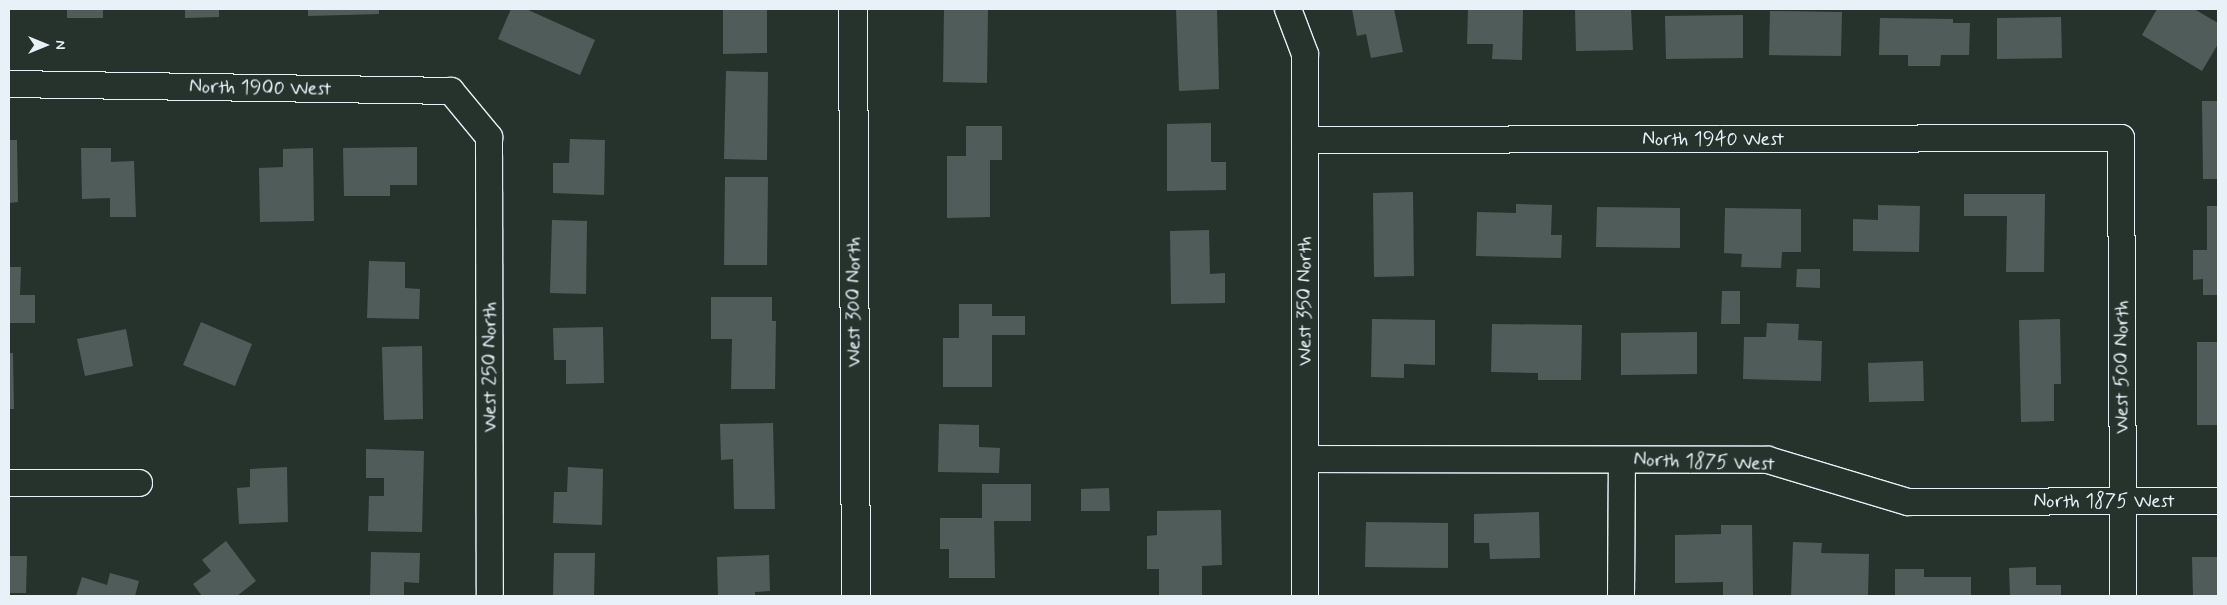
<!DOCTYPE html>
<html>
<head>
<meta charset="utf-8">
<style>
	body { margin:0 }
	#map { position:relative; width:2227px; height:605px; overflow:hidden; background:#26332d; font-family:Mynerve,sans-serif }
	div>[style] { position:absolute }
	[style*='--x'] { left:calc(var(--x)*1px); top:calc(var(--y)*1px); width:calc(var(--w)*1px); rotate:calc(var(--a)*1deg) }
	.building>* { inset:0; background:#505c59 }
	.roads { filter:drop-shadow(1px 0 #e8f1f8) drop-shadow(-1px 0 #e8f1f8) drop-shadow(0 1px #e8f1f8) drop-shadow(0 -1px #e8f1f8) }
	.street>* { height:26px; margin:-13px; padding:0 13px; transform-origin:13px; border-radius:13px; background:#26332d }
	.secondary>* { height:28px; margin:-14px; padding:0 14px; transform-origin:14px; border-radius:14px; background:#26332d }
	span { translate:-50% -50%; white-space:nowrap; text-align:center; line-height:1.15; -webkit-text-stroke:4.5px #26332d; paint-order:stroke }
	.street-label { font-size:20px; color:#e8f1f8 }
	.frame { position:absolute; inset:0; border:10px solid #e8f1f8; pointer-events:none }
	.north { position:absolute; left:20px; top:20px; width:50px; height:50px; -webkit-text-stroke:4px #26332d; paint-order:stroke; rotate:90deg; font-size:14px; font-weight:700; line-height:20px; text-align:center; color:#e8f1f8 }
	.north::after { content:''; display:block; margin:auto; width:18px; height:22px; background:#e8f1f8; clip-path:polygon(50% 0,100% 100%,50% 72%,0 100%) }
</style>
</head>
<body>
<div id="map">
	<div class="building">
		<div style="clip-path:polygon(67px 9px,103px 9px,103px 18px,67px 18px)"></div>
		<div style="clip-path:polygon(185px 9px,219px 9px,219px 17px,185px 18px)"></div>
		<div style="clip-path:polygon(308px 9px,379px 9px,379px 14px,308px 16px)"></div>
		<div style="clip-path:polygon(511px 9px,526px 9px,595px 40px,580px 75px,498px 39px)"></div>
		<div style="clip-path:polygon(723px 9px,767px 9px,767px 53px,723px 54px)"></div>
		<div style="clip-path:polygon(944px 9px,988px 9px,987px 83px,943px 82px)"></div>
		<div style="clip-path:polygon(1176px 9px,1217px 9px,1219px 89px,1179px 91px)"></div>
		<div style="clip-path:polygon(1352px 9px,1394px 9px,1403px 52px,1371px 58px,1366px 34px,1357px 36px)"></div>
		<div style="clip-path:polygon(1468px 9px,1523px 9px,1522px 60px,1492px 59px,1493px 44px,1467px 44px)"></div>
		<div style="clip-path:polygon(1575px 9px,1631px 9px,1633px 50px,1576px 51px)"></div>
		<div style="clip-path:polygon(2157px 9px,2194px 9px,2218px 23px,2218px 44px,2202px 71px,2142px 35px)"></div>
		<div style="clip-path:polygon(1770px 11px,1842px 12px,1841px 56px,1769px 55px)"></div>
		<div style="clip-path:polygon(1743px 15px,1743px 58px,1666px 59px,1665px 16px)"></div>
		<div style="clip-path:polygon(2061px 17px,2062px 58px,1997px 59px,1997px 18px)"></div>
		<div style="clip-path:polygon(1880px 18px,1953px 19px,1953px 23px,1970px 23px,1969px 55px,1941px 55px,1940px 66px,1908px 66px,1908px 55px,1879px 55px)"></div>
		<div style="clip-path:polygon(726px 71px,768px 72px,767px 160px,724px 159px)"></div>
		<div style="clip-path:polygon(2202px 101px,2218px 101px,2218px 179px,2203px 179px)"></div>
		<div style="clip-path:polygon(1211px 123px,1211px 162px,1226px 162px,1226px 190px,1167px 191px,1167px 124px)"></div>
		<div style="clip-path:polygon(966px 126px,1002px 126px,1002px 160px,990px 160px,990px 217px,947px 218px,947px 156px,966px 156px)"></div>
		<div style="clip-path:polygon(570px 139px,605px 140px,604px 195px,553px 193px,553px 163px,569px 163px)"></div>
		<div style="clip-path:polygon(9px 140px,17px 140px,18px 202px,9px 203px)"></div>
		<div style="clip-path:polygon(417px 147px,417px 185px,390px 185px,390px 196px,344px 196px,343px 148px)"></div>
		<div style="clip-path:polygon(81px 148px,111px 148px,111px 162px,134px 161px,136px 217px,110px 217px,110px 198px,82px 199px)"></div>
		<div style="clip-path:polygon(313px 148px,314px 221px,260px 222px,259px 168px,283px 167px,283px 149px)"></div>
		<div style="clip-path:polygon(725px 177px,768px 177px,767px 265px,724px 265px)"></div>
		<div style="clip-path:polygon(1413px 192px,1414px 276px,1374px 277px,1373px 193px)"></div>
		<div style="clip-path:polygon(1964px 194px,2045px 194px,2044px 272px,2006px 272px,2007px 216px,1964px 216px)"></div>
		<div style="clip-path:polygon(1516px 204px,1552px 205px,1551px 235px,1562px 235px,1561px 258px,1476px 256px,1477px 212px,1516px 213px)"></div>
		<div style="clip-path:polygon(1878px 205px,1920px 206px,1919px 252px,1853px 251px,1853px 219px,1878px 220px)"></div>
		<div style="clip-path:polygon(2207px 206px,2218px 206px,2218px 295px,2203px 295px,2203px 279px,2193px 280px,2193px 250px,2207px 250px)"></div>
		<div style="clip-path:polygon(1597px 207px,1680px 208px,1680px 248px,1596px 247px)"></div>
		<div style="clip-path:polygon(1725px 208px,1801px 209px,1801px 252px,1782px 252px,1781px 268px,1741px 267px,1742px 254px,1724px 253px)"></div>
		<div style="clip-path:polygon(552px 220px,587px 221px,586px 294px,550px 293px)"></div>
		<div style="clip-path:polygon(1209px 230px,1210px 274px,1225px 273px,1225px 303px,1171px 304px,1170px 231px)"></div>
		<div style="clip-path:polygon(369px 261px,405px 262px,405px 288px,420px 289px,419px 319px,367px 318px)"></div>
		<div style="clip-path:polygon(9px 267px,21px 267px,20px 295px,35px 295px,35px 323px,9px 323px)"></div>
		<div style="clip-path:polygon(1797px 269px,1820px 269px,1820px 288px,1796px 287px)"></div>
		<div style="clip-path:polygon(1722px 291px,1740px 291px,1740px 324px,1721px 324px)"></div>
		<div style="clip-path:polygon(711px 297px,772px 297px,772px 321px,776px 321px,775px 389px,731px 389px,732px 339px,711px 339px)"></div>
		<div style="clip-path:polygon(959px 304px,992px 304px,992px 316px,1025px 316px,1025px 335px,992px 335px,992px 387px,943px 387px,943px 338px,959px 338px)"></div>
		<div style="clip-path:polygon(1372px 319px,1435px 320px,1435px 365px,1404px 364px,1404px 378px,1371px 377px)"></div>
		<div style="clip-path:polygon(2060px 319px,2061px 384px,2054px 384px,2054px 421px,2021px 422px,2019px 320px)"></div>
		<div style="clip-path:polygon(201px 322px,252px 344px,235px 386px,183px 365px)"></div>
		<div style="clip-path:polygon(1767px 323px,1799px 324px,1798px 340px,1822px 341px,1821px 381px,1743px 379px,1744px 337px,1766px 337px)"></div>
		<div style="clip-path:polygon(1492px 324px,1582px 325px,1581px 380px,1538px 380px,1538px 373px,1491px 372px)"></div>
		<div style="clip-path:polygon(603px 327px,604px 383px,566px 384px,566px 360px,554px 360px,553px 328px)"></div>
		<div style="clip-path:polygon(126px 329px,133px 366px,85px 376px,77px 339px)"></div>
		<div style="clip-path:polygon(1697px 332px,1697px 374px,1621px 375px,1621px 333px)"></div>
		<div style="clip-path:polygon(2197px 342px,2218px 342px,2218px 425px,2197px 425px)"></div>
		<div style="clip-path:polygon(422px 346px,423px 419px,384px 420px,382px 347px)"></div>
		<div style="clip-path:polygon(9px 353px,13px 353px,14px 409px,9px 409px)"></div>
		<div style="clip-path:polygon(1923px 361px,1924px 401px,1869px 402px,1868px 363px)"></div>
		<div style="clip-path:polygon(773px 423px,775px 509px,734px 509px,733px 459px,721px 460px,720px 424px)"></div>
		<div style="clip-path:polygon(939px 424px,979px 425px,979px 447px,1000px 448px,999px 473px,938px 472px)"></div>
		<div style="clip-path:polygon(366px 449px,424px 451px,422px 532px,368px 531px,369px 496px,384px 496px,384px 478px,366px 478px)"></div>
		<div style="clip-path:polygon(287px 467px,288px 522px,239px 524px,237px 488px,250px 487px,250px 469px)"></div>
		<div style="clip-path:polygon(568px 467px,603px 469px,602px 525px,553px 523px,554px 492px,567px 492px)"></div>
		<div style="clip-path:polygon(982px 484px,1031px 484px,1031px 521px,994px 521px,995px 578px,949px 578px,949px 549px,940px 549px,940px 518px,982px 518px)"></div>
		<div style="clip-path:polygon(1109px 488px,1110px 511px,1081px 511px,1081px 489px)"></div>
		<div style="clip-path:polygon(1221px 510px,1222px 565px,1202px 566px,1202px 595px,1159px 596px,1159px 569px,1147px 569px,1147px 536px,1157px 535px,1157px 511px)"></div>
		<div style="clip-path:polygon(1539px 512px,1540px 558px,1490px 559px,1489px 543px,1474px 543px,1474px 514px)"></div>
		<div style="clip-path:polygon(1366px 522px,1448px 523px,1448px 568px,1365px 567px)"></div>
		<div style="clip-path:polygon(1721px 525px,1752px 525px,1753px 595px,1723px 596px,1723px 582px,1675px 583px,1675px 535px,1721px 534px)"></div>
		<div style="clip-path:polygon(226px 541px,256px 581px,237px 596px,202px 596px,193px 584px,211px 571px,202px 560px)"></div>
		<div style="clip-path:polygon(1793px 542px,1822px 543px,1821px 553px,1869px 554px,1868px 596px,1791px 596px)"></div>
		<div style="clip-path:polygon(371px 552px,420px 553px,419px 583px,404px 582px,404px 596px,370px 596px)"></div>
		<div style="clip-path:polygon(554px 553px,595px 553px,594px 596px,553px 596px)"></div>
		<div style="clip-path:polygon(769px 555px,770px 591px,755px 592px,755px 596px,718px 596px,717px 557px)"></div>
		<div style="clip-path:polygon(9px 556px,27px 556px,26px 593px,9px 593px)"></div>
		<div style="clip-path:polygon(2192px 557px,2218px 557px,2218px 596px,2193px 596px)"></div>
		<div style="clip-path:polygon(2036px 567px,2036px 585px,2061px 585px,2061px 596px,2010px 596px,2009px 568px)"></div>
		<div style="clip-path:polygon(1895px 569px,1924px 569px,1924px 577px,1971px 577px,1971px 596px,1895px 596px)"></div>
		<div style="clip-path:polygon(110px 573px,139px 581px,135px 596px,76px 596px,82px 577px,107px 585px)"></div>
	</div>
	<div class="roads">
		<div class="street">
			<div style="--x:1288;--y:9;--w:48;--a:69.3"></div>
			<div style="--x:1305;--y:54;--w:542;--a:90"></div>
			<div style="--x:9;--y:84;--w:442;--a:0.9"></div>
			<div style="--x:451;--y:91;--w:60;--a:50.4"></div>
			<div style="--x:489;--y:137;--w:459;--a:89.9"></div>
			<div style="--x:1305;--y:140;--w:816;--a:-0.14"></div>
			<div style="--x:2121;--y:138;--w:458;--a:89.7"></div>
			<div style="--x:1305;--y:459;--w:463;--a:0.1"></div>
			<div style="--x:1768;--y:460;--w:146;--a:16.7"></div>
			<div style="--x:1908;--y:502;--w:310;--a:-0.2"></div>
			<div style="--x:9;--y:483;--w:130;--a:0"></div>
			<div style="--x:1621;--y:596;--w:136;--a:-89.6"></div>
		</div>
		<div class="secondary">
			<div style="--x:853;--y:9;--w:587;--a:89.71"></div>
		</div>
	</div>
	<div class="street-label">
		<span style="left:260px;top:88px;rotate:1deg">North 1900 West</span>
		<span style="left:1713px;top:139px">North 1940 West</span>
		<span style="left:1305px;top:301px;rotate:-90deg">West 350 North</span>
		<span style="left:854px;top:302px;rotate:-90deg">West 300 North</span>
		<span style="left:490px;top:367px;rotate:-90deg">West 250 North</span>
		<span style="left:2122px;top:367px;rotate:-90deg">West 500 North</span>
		<span style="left:1704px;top:462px;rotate:2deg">North 1875 West</span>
		<span style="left:2104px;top:501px">North 1875 West</span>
	</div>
	<div class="frame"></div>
	<div class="north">N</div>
</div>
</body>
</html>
